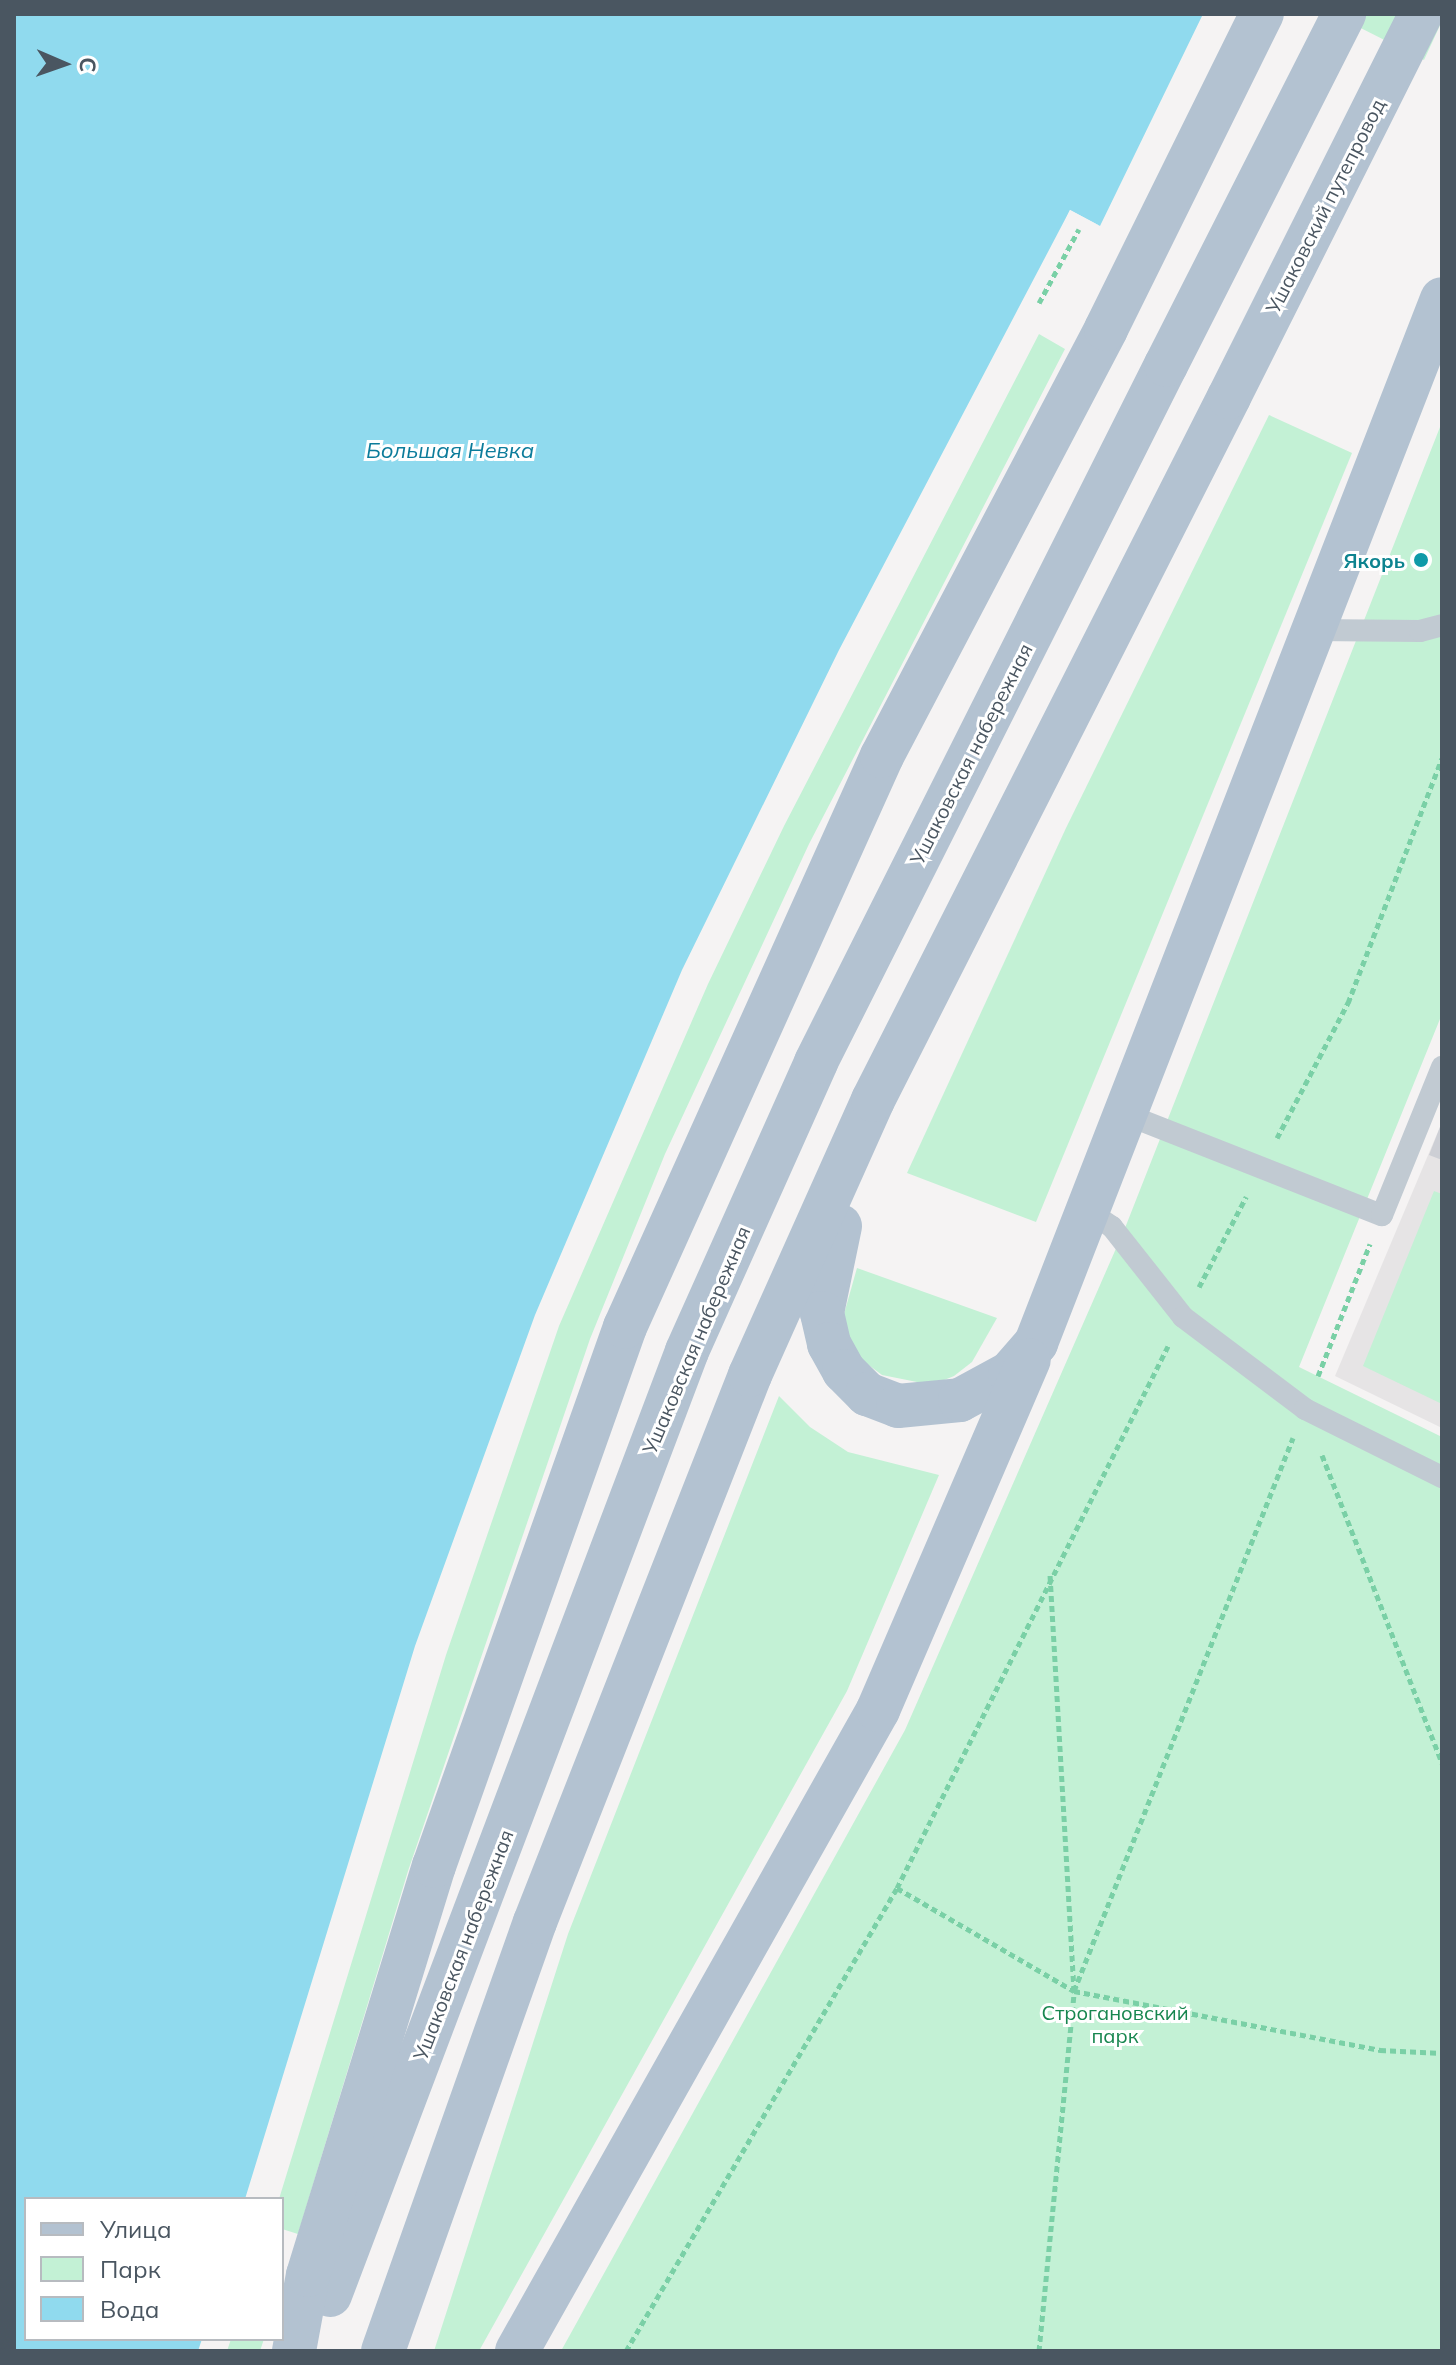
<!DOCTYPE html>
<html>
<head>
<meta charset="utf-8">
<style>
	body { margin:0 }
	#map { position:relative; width:1456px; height:2365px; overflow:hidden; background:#f5f3f3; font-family:Mulish,sans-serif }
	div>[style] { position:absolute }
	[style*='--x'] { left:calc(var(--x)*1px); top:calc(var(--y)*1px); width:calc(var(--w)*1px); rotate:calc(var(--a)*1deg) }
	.education>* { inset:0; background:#e6e4e5 }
	.green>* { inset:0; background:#c3f1d5 }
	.water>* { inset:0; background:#90daee }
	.pier>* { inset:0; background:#f5f3f3 }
	.building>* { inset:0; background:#cdcfd5 }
	.path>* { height:5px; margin-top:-2.5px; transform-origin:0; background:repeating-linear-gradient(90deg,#7ad0a6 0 6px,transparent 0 10px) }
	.lane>* { height:22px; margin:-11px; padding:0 11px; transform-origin:11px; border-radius:11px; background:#c1cad2 }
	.primary>* { height:44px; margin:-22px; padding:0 22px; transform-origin:22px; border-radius:22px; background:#b3c2d1 }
	.primary-bridge>* { height:44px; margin:-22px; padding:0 22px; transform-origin:22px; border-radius:22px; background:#b3c2d1 }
	.dots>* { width:22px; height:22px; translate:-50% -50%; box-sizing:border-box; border:4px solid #fff; border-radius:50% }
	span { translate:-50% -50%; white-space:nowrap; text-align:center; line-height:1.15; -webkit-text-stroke:6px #fff; paint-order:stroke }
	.street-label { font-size:20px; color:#4a5661 }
	.culture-label { font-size:20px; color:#0d838f; font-weight:700 }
	.right { translate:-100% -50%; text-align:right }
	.park-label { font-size:20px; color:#17864f }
	.water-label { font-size:22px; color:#0c7c9b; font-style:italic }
	.frame { position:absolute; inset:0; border:16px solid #4a5661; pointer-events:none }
	.legend { position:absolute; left:24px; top:2197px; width:260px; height:144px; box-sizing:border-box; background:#fff; border:2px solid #b7bbc0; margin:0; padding:10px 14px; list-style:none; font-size:24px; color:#4a5661 }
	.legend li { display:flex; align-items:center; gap:16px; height:40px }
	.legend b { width:40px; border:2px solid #b7bbc0 }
	.north { position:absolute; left:24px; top:24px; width:80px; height:80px; -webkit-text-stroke:6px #fff; paint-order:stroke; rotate:92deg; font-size:22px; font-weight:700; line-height:32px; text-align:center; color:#4a5661 }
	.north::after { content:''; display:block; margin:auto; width:28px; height:36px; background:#4a5661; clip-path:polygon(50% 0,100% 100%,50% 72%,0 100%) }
</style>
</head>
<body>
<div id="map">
	<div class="education">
		<div style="clip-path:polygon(1442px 1122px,1442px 1428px,1335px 1376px)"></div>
	</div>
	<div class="green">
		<div style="clip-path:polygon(1333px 14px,1442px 14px,1442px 21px,1424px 60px)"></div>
		<div style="clip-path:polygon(1039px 334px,1065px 349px,809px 844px,665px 1154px,590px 1339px,408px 1871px,298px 2234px,282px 2229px,279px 2199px,446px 1655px,559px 1326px,708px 984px,784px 826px)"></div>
		<div style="clip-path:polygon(1269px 415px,1352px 453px,1036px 1222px,907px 1173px,1066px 828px)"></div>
		<div style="clip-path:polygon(1442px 422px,1442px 1014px,1299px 1367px,1442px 1437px,1442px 2351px,561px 2351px,905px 1730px,1125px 1228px)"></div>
		<div style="clip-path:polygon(1434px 1191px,1442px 1194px,1442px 1404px,1363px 1366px)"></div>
		<div style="clip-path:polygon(857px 1268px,997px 1318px,972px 1362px,954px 1376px,932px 1385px,882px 1375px,862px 1360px,849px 1339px,844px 1314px)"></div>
		<div style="clip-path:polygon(779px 1396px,810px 1427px,848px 1452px,939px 1475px,847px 1691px,479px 2351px,434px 2351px,568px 1934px)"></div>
		<div style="clip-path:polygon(231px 2339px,264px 2339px,260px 2351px,227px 2351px)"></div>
	</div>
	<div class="water">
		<div style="clip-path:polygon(14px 14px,1203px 14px,1100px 226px,1070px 210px,839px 650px,682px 970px,535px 1315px,415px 1646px,245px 2199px,26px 2199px,26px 2339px,202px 2339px,198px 2351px,14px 2351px)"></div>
	</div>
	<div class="pier">
		<div style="clip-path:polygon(1070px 210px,1100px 226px,1072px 215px,1029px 297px)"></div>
	</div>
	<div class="building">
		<div style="clip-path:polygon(1442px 1122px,1442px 1160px,1429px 1155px)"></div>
	</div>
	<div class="path">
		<div style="--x:1039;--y:303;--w:84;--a:-61.6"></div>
		<div style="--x:1277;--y:1138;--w:153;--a:-62.3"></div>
		<div style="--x:1348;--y:1003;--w:262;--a:-69"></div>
		<div style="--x:1199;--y:1287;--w:102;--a:-62.4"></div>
		<div style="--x:1318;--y:1376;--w:142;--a:-68.5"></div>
		<div style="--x:1322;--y:1455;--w:331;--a:68.7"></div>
		<div style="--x:897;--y:1888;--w:205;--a:30.2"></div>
		<div style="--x:1074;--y:1991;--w:312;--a:10.9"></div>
		<div style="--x:1380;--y:2050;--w:62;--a:2.8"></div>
		<div style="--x:1074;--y:1991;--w:595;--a:-68.4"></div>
		<div style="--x:626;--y:2351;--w:536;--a:-59.66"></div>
		<div style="--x:897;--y:1888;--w:606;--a:-63.43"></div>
		<div style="--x:1039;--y:2351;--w:362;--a:-84.4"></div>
		<div style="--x:1074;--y:1991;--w:417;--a:-93.3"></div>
	</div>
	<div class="lane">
		<div style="--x:1314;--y:630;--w:106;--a:0.5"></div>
		<div style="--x:1420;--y:631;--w:23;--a:-15"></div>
		<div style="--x:1125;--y:1114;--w:276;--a:21.5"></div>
		<div style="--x:1382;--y:1215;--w:160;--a:-67.9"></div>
		<div style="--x:1087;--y:1210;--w:30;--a:34"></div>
		<div style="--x:1112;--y:1227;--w:115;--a:51.7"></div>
		<div style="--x:1183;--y:1317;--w:153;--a:37"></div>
		<div style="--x:1305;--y:1409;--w:153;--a:26.4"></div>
	</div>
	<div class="primary">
		<div style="--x:840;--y:1226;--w:89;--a:101.7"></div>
		<div style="--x:822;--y:1313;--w:32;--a:77"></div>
		<div style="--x:829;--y:1344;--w:31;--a:61"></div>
		<div style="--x:844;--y:1371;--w:33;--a:45"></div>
		<div style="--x:867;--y:1394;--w:33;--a:21"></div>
		<div style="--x:898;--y:1406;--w:62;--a:-5.5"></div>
		<div style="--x:960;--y:1400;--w:57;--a:-28.4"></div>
		<div style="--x:1010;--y:1373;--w:40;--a:-49"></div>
		<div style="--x:1036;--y:1343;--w:1120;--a:-68.75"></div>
		<div style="--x:330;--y:2295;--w:1009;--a:-69.28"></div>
		<div style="--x:687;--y:1351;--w:316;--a:-65.9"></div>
		<div style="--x:816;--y:1062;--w:780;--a:-63.34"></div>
		<div style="--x:294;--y:2351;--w:77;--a:-79.6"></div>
		<div style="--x:308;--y:2275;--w:428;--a:-72.9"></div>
		<div style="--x:434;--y:1866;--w:572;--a:-70.49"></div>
		<div style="--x:625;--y:1327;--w:626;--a:-65.77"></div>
		<div style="--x:882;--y:756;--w:482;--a:-62.3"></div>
		<div style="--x:1106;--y:329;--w:352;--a:-63.7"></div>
		<div style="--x:383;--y:2351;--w:455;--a:-70.5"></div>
		<div style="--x:535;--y:1922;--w:588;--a:-68.54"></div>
		<div style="--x:750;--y:1375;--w:301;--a:-65.9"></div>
		<div style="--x:873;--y:1100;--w:788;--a:-63.14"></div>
		<div style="--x:517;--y:2351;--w:736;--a:-60.61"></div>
		<div style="--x:878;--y:1710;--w:381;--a:-66.7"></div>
	</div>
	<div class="primary-bridge">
		<div style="--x:1166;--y:365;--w:394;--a:-63.1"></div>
		<div style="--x:1229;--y:397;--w:428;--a:-63.4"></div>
	</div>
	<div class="dots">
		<div style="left:1421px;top:560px;background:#0f9aa8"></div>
	</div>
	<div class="street-label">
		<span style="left:1325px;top:206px;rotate:-63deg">Ушаковский путепровод</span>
		<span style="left:971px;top:754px;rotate:-63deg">Ушаковская набережная</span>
		<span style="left:696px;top:1340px;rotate:-67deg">Ушаковская набережная</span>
		<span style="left:463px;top:1945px;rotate:-69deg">Ушаковская набережная</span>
	</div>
	<div class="culture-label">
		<span class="right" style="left:1405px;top:560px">Якорь</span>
	</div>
	<div class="park-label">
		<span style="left:1115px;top:2024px">Строгановский<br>парк</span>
	</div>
	<div class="water-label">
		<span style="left:450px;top:451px">Большая Невка</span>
	</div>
	<div class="frame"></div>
	<ul class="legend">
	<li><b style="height:10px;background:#b3c2d1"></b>Улица</li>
	<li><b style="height:22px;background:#c3f1d5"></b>Парк</li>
	<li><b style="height:22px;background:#90daee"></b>Вода</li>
	</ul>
	<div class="north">С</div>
</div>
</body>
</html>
